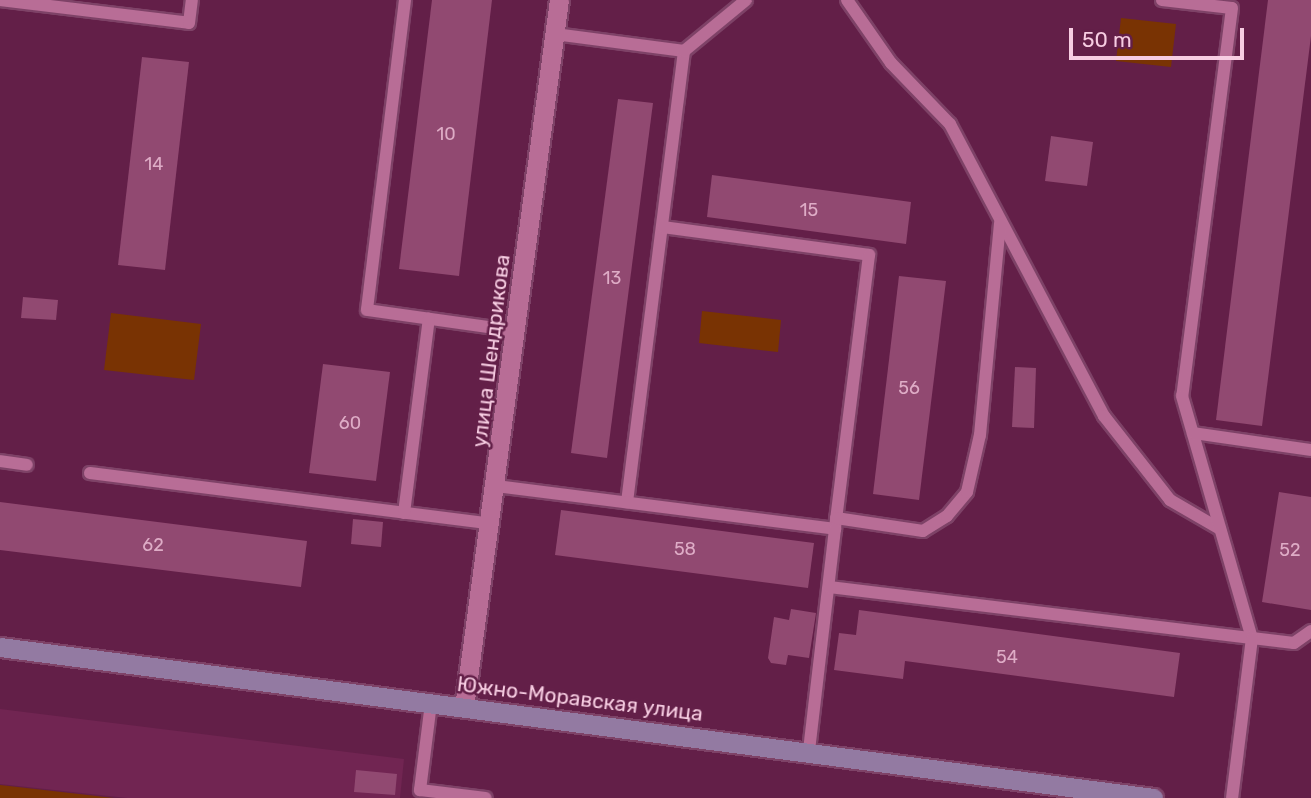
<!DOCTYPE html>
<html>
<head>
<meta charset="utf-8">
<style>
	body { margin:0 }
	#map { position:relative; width:1311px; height:798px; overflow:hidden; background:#631f48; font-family:Rubik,sans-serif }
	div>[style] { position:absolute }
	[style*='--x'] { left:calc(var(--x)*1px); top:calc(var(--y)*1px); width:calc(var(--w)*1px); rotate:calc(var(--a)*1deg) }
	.built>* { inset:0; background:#712552 }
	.green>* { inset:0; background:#793303 }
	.building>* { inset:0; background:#914971 }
	.roads { filter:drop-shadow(2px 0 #7e4267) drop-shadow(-2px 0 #7e4267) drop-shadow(0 2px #7e4267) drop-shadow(0 -2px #7e4267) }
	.service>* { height:12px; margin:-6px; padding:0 6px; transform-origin:6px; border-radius:6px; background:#b86d96 }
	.tertiary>* { height:19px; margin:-9.5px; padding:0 9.5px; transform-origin:9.5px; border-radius:9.5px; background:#b86d96 }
	.secondary>* { height:19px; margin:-9.5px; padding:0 9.5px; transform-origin:9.5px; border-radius:9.5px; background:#937aa2 }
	span { translate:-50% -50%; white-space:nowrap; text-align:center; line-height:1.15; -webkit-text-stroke:5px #631f48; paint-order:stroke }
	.number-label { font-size:18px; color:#deacc6 }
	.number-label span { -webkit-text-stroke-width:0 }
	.street-label { font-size:21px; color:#f7cde2 }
	.scale { position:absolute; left:1069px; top:28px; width:175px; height:32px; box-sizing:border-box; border:4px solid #f7cde2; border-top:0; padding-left:9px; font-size:21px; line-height:24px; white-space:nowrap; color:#f7cde2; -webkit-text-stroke:5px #631f48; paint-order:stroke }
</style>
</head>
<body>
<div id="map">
	<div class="built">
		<div style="clip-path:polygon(0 709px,404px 759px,400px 798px,127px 798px,0 784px)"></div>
	</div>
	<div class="green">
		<div style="clip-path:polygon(1121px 18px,1176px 24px,1171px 67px,1116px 61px)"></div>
		<div style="clip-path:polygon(702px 311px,781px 320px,778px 352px,699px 343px)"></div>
		<div style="clip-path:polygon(111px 313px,201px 324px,194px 380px,104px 370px)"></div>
		<div style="clip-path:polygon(0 785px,114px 798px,0 798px)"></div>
	</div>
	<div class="building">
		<div style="clip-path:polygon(432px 0,492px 0,459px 276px,399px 269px)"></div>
		<div style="clip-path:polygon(1268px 0,1311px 0,1311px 36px,1262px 426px,1216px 420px)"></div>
		<div style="clip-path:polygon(142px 57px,189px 62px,165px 270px,118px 265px)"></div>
		<div style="clip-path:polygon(618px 99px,653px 103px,607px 458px,571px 453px)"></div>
		<div style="clip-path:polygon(1051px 136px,1093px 142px,1087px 186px,1045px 181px)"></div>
		<div style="clip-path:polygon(712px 175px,911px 202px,906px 244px,707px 217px)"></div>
		<div style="clip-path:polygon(899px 276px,946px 281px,919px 500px,873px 494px)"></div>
		<div style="clip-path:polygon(23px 297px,58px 300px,56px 320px,21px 318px)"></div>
		<div style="clip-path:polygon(323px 364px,390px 372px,376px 481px,309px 473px)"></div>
		<div style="clip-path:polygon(1015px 367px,1036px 368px,1034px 428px,1012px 427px)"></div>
		<div style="clip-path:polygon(1279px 492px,1311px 497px,1311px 610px,1262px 602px)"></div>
		<div style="clip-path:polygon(0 502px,307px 541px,301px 587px,0 550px)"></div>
		<div style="clip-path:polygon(561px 510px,814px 543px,808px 588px,555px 555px)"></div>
		<div style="clip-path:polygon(353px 519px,383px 522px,381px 547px,351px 544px)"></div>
		<div style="clip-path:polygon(791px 609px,816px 613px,809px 658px,788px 655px,786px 665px,771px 663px,768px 658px,774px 617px,789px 620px)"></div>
		<div style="clip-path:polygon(859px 610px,1180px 653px,1174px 697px,905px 661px,903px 679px,834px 670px,839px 633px,856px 635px)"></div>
		<div style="clip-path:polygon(356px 770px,397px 774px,395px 795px,354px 792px)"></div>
	</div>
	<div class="roads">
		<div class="service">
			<div style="--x:0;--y:0;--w:190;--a:6.9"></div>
			<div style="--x:189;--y:23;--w:23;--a:-83"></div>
			<div style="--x:405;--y:0;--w:312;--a:97"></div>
			<div style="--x:367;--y:310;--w:150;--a:8"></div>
			<div style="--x:847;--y:0;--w:77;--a:55.1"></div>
			<div style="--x:891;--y:63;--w:85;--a:46"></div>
			<div style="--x:950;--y:124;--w:330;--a:62.2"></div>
			<div style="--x:1104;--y:416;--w:107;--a:51.8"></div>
			<div style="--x:1170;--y:500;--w:58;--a:30.1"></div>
			<div style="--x:1162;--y:0;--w:70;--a:6.5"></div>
			<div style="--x:1232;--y:8;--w:391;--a:97.3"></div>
			<div style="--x:1182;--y:396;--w:252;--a:73.9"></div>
			<div style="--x:1252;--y:638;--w:42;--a:6.8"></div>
			<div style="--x:1294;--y:643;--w:21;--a:-35"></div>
			<div style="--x:555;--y:34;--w:130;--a:7.5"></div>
			<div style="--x:684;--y:51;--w:455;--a:97.2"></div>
			<div style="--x:684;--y:51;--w:80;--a:-39.4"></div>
			<div style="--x:663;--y:227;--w:208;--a:7.7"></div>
			<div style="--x:869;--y:255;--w:276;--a:97.1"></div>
			<div style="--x:1193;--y:433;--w:119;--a:8.2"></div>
			<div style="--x:0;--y:461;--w:27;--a:8"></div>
			<div style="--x:90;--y:473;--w:404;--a:7.2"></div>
			<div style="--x:496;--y:486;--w:342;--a:7.2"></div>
			<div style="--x:835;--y:529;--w:223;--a:96.7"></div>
			<div style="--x:404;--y:513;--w:196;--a:-82.7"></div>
			<div style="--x:836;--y:518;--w:88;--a:8.5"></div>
			<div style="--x:923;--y:531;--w:28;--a:-32"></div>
			<div style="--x:947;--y:516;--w:31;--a:-50"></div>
			<div style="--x:967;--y:492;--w:58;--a:-77.2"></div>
			<div style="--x:980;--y:435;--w:213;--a:-84.6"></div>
			<div style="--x:829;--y:587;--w:426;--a:6.9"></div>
			<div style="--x:1252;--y:638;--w:161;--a:97.1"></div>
			<div style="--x:431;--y:703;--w:88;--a:97.2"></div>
			<div style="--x:420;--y:790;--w:66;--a:6.9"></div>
		</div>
		<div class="tertiary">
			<div style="--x:464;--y:707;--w:713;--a:-82.35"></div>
		</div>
		<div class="secondary">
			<div style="--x:0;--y:647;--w:1163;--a:7.46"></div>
		</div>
	</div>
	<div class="number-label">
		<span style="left:446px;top:134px">10</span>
		<span style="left:154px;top:164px">14</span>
		<span style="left:809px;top:210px">15</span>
		<span style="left:612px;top:278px">13</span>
		<span style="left:909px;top:388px">56</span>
		<span style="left:350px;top:423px">60</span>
		<span style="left:153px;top:545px">62</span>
		<span style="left:685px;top:549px">58</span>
		<span style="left:1290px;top:550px">52</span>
		<span style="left:1007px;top:657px">54</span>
	</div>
	<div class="street-label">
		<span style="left:491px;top:351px;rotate:-83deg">улица Шендрикова</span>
		<span style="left:580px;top:699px;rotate:7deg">Южно-Моравская улица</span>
	</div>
	<div class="scale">50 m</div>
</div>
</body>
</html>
